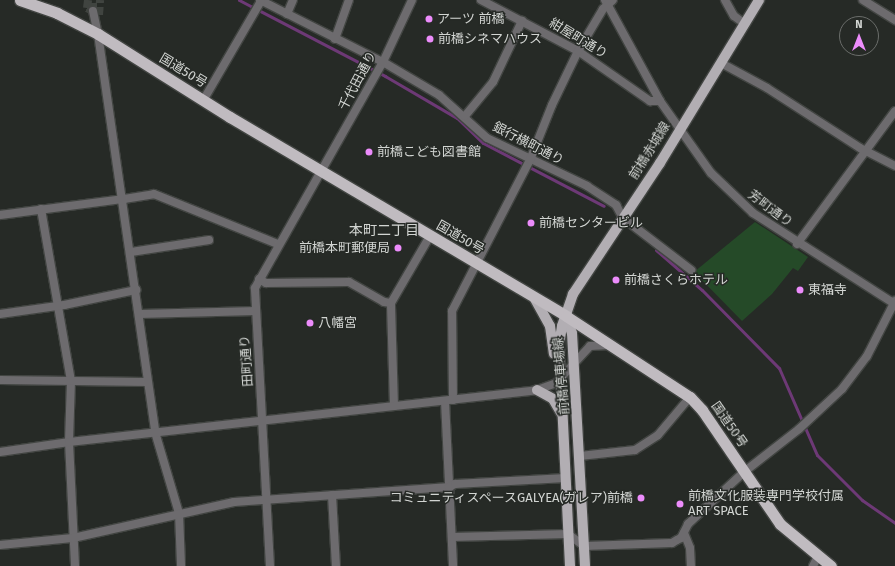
<!DOCTYPE html>
<html>
<head>
<meta charset="utf-8">
<style>
	body { margin:0 }
	#map { position:relative; width:895px; height:566px; overflow:hidden; background:#262a26; font-family:"Fira Sans","Noto Sans JP",sans-serif }
	div>[style] { position:absolute }
	[style*='--x'] { left:calc(var(--x)*1px); top:calc(var(--y)*1px); width:calc(var(--w)*1px); rotate:calc(var(--a)*1deg) }
	.green>* { inset:0; background:#254a28 }
	.stream>* { height:3px; margin:-1.5px; padding:0 1.5px; transform-origin:1.5px; border-radius:1.5px; background:#6d3976 }
	.pedestrian-tunnel>* { height:8px; margin-top:-4px; transform-origin:0; background:repeating-linear-gradient(90deg,#404440 0 8px,transparent 0 12px) }
	.roads { filter:drop-shadow(1px 0 #424542) drop-shadow(-1px 0 #424542) drop-shadow(0 1px #424542) drop-shadow(0 -1px #424542) }
	.pedestrian>* { height:8px; margin:-4px; padding:0 4px; transform-origin:4px; border-radius:4px; background:#6d6b6e }
	.minor>* { height:8px; margin:-4px; padding:0 4px; transform-origin:4px; border-radius:4px; background:#6d6b6e }
	.tertiary>* { height:8px; margin:-4px; padding:0 4px; transform-origin:4px; border-radius:4px; background:#6d6b6e }
	.primary>* { height:10px; margin:-5px; padding:0 5px; transform-origin:5px; border-radius:5px; background:#b2aeb3 }
	.trunk>* { height:11px; margin:-5.5px; padding:0 5.5px; transform-origin:5.5px; border-radius:5.5px; background:#c0bbc0 }
	.dots>* { width:11px; height:11px; translate:-50% -50%; box-sizing:border-box; border:2px solid #262a26; border-radius:50% }
	span { translate:-50% -50%; white-space:nowrap; text-align:center; line-height:1.15; -webkit-text-stroke:3px #262a26; paint-order:stroke }
	.poi-label { font-size:13px; color:#d2d5d2 }
	.left { translate:0 -50%; text-align:left }
	.right { translate:-100% -50%; text-align:right }
	.street-label { font-size:13px; color:#d2d5d2 }
	.neighbourhood-label { font-size:14px; color:#d2d5d2 }
	.north { position:absolute; left:839px; top:16px; width:40px; height:40px; box-sizing:border-box; background:#262a26; border:1px solid #6b6e6b; border-radius:50%; rotate:0deg; font-size:11px; font-weight:700; line-height:16px; text-align:center; color:#d2d5d2 }
	.north::after { content:''; display:block; margin:auto; width:14px; height:18px; background:#ec8cfb; clip-path:polygon(50% 0,100% 100%,50% 72%,0 100%) }
</style>
</head>
<body>
<div id="map">
	<div class="green">
		<div style="clip-path:polygon(755px 222px,808px 257px,798px 271px,793px 268px,772px 294px,742px 321px,694px 272px)"></div>
	</div>
	<div class="stream">
		<div style="--x:239;--y:0;--w:165;--a:27.5"></div>
		<div style="--x:385;--y:76;--w:83;--a:30.3"></div>
		<div style="--x:457;--y:118;--w:36;--a:44"></div>
		<div style="--x:483;--y:143;--w:136;--a:27.5"></div>
		<div style="--x:656;--y:250;--w:61;--a:41"></div>
		<div style="--x:702;--y:290;--w:110;--a:45.4"></div>
		<div style="--x:779;--y:368;--w:95;--a:66.4"></div>
		<div style="--x:817;--y:455;--w:64;--a:45"></div>
		<div style="--x:862;--y:500;--w:40;--a:34.9"></div>
	</div>
	<div class="pedestrian-tunnel">
		<div style="--x:88;--y:0;--w:8;--a:97"></div>
		<div style="--x:87;--y:8;--w:14;--a:30"></div>
		<div style="--x:93;--y:11;--w:11;--a:-90"></div>
		<div style="--x:99;--y:15;--w:15;--a:-86"></div>
	</div>
	<div class="roads">
		<div class="pedestrian">
			<div style="--x:605;--y:0;--w:115;--a:61.4"></div>
			<div style="--x:93;--y:11;--w:24;--a:78"></div>
		</div>
		<div class="minor">
			<div style="--x:260;--y:0;--w:138;--a:26.8"></div>
			<div style="--x:383;--y:62;--w:65;--a:30.5"></div>
			<div style="--x:439;--y:95;--w:64;--a:41.9"></div>
			<div style="--x:487;--y:138;--w:111;--a:25.6"></div>
			<div style="--x:587;--y:186;--w:35;--a:33"></div>
			<div style="--x:616;--y:205;--w:15;--a:62"></div>
			<div style="--x:623;--y:218;--w:86;--a:37.4"></div>
			<div style="--x:481;--y:0;--w:110;--a:27.7"></div>
			<div style="--x:578;--y:51;--w:88;--a:34.8"></div>
			<div style="--x:650;--y:101;--w:10;--a:0"></div>
			<div style="--x:660;--y:101;--w:88;--a:54.7"></div>
			<div style="--x:711;--y:173;--w:58;--a:43.6"></div>
			<div style="--x:753;--y:213;--w:169;--a:32.7"></div>
			<div style="--x:725;--y:0;--w:18;--a:61"></div>
			<div style="--x:734;--y:16;--w:14;--a:36"></div>
			<div style="--x:863;--y:0;--w:38;--a:32"></div>
			<div style="--x:287;--y:14;--w:15;--a:-67"></div>
			<div style="--x:335;--y:39;--w:41;--a:-70.3"></div>
			<div style="--x:721;--y:63;--w:52;--a:28.5"></div>
			<div style="--x:767;--y:88;--w:111;--a:32.8"></div>
			<div style="--x:860;--y:148;--w:39;--a:27"></div>
			<div style="--x:204;--y:99;--w:113;--a:-59.8"></div>
			<div style="--x:465;--y:116;--w:44;--a:-50.5"></div>
			<div style="--x:493;--y:82;--w:68;--a:-64.6"></div>
			<div style="--x:124;--y:199;--w:30;--a:-9"></div>
			<div style="--x:154;--y:194;--w:134;--a:22"></div>
			<div style="--x:41;--y:209;--w:175;--a:80.1"></div>
			<div style="--x:71;--y:381;--w:61;--a:91.9"></div>
			<div style="--x:69;--y:442;--w:124;--a:87.2"></div>
			<div style="--x:797;--y:244;--w:165;--a:-53.6"></div>
			<div style="--x:131;--y:252;--w:79;--a:-8.7"></div>
			<div style="--x:259;--y:279;--w:8;--a:30"></div>
			<div style="--x:266;--y:283;--w:83;--a:-0.7"></div>
			<div style="--x:349;--y:282;--w:40;--a:29.7"></div>
			<div style="--x:384;--y:302;--w:7;--a:8"></div>
			<div style="--x:0;--y:314;--w:65;--a:-8"></div>
			<div style="--x:64;--y:305;--w:74;--a:-11.8"></div>
			<div style="--x:139;--y:314;--w:117;--a:-1.5"></div>
			<div style="--x:0;--y:380;--w:147;--a:0.8"></div>
			<div style="--x:453;--y:400;--w:89;--a:-90.6"></div>
			<div style="--x:452;--y:311;--w:170;--a:-62.7"></div>
			<div style="--x:530;--y:160;--w:59;--a:-68.2"></div>
			<div style="--x:552;--y:105;--w:60;--a:-64.3"></div>
			<div style="--x:578;--y:51;--w:49;--a:-59.2"></div>
			<div style="--x:603;--y:9;--w:13;--a:-42"></div>
			<div style="--x:445;--y:401;--w:165;--a:87.2"></div>
			<div style="--x:394;--y:406;--w:103;--a:-91.7"></div>
			<div style="--x:391;--y:303;--w:78;--a:-59.8"></div>
			<div style="--x:155;--y:432;--w:84;--a:73.5"></div>
			<div style="--x:179;--y:513;--w:53;--a:87.8"></div>
			<div style="--x:580;--y:456;--w:55;--a:-6.2"></div>
			<div style="--x:635;--y:450;--w:27;--a:-33"></div>
			<div style="--x:658;--y:435;--w:50;--a:-49.9"></div>
			<div style="--x:332;--y:495;--w:71;--a:86.8"></div>
			<div style="--x:684;--y:533;--w:16;--a:68"></div>
			<div style="--x:690;--y:548;--w:18;--a:87"></div>
			<div style="--x:452;--y:537;--w:116;--a:-1.5"></div>
			<div style="--x:568;--y:534;--w:20;--a:37"></div>
			<div style="--x:584;--y:546;--w:88;--a:-2"></div>
			<div style="--x:672;--y:543;--w:6;--a:-31"></div>
			<div style="--x:677;--y:540;--w:4;--a:-27"></div>
			<div style="--x:681;--y:538;--w:16;--a:-63"></div>
			<div style="--x:688;--y:524;--w:76;--a:-42.9"></div>
			<div style="--x:744;--y:472;--w:70;--a:-38"></div>
			<div style="--x:799;--y:429;--w:59;--a:-42.9"></div>
			<div style="--x:842;--y:389;--w:41;--a:-52.9"></div>
			<div style="--x:867;--y:356;--w:62;--a:-63"></div>
			<div style="--x:0;--y:545;--w:73;--a:-5.5"></div>
			<div style="--x:73;--y:538;--w:165;--a:-12.6"></div>
			<div style="--x:234;--y:502;--w:216;--a:-4"></div>
			<div style="--x:449;--y:487;--w:7;--a:-27"></div>
			<div style="--x:455;--y:484;--w:111;--a:-3.1"></div>
		</div>
		<div class="tertiary">
			<div style="--x:98;--y:34;--w:402;--a:81.8"></div>
			<div style="--x:0;--y:215;--w:125;--a:-7.4"></div>
			<div style="--x:0;--y:452;--w:70;--a:-8.2"></div>
			<div style="--x:69;--y:442;--w:471;--a:-6.3"></div>
			<div style="--x:537;--y:390;--w:20;--a:-20"></div>
			<div style="--x:556;--y:383;--w:50;--a:-47.4"></div>
			<div style="--x:590;--y:346;--w:20;--a:-3"></div>
			<div style="--x:270;--y:566;--w:278;--a:-93.1"></div>
			<div style="--x:255;--y:288;--w:260;--a:-60.5"></div>
			<div style="--x:383;--y:62;--w:68;--a:-64.9"></div>
			<div style="--x:813;--y:566;--w:11;--a:-63"></div>
		</div>
		<div class="primary">
			<div style="--x:535;--y:299;--w:31;--a:61"></div>
			<div style="--x:550;--y:326;--w:28;--a:82"></div>
			<div style="--x:566;--y:316;--w:18;--a:71"></div>
			<div style="--x:572;--y:333;--w:233;--a:86.8"></div>
			<div style="--x:537;--y:390;--w:18;--a:29"></div>
			<div style="--x:553;--y:399;--w:16;--a:60"></div>
			<div style="--x:570;--y:566;--w:221;--a:-92.8"></div>
			<div style="--x:559;--y:345;--w:19;--a:-81"></div>
			<div style="--x:562;--y:326;--w:34;--a:-71"></div>
			<div style="--x:573;--y:294;--w:157;--a:-56.4"></div>
			<div style="--x:660;--y:163;--w:191;--a:-58.7"></div>
		</div>
		<div class="trunk">
			<div style="--x:20;--y:0;--w:39;--a:19"></div>
			<div style="--x:57;--y:13;--w:46;--a:27.1"></div>
			<div style="--x:98;--y:34;--w:156;--a:32.2"></div>
			<div style="--x:230;--y:117;--w:391;--a:30.6"></div>
			<div style="--x:566;--y:316;--w:148;--a:33.2"></div>
			<div style="--x:690;--y:397;--w:18;--a:47"></div>
			<div style="--x:702;--y:410;--w:138;--a:55.6"></div>
			<div style="--x:780;--y:524;--w:66;--a:39.5"></div>
		</div>
	</div>
	<div class="dots">
		<div style="left:429px;top:19px;background:#ec8cfb"></div>
		<div style="left:430px;top:39px;background:#ec8cfb"></div>
		<div style="left:369px;top:152px;background:#ec8cfb"></div>
		<div style="left:531px;top:223px;background:#ec8cfb"></div>
		<div style="left:398px;top:248px;background:#ec8cfb"></div>
		<div style="left:616px;top:280px;background:#ec8cfb"></div>
		<div style="left:800px;top:290px;background:#ec8cfb"></div>
		<div style="left:310px;top:323px;background:#ec8cfb"></div>
		<div style="left:641px;top:498px;background:#ec8cfb"></div>
		<div style="left:680px;top:504px;background:#ec8cfb"></div>
	</div>
	<div class="poi-label">
		<span class="left" style="left:437px;top:19px">アーツ 前橋</span>
		<span class="left" style="left:438px;top:39px">前橋シネマハウス</span>
		<span class="left" style="left:377px;top:152px">前橋こども図書館</span>
		<span class="left" style="left:539px;top:223px">前橋センタービル</span>
		<span class="right" style="left:390px;top:248px">前橋本町郵便局</span>
		<span class="left" style="left:624px;top:280px">前橋さくらホテル</span>
		<span class="left" style="left:808px;top:290px">東福寺</span>
		<span class="left" style="left:318px;top:323px">八幡宮</span>
		<span class="left" style="left:688px;top:504px">前橋文化服装専門学校付属<br>ART SPACE</span>
		<span class="right" style="left:633px;top:498px">コミュニティスペースGALYEA(ガレア)前橋</span>
	</div>
	<div class="street-label">
		<span style="left:578px;top:39px;rotate:31deg">紺屋町通り</span>
		<span style="left:183px;top:71px;rotate:31deg">国道50号</span>
		<span style="left:358px;top:81px;rotate:-62deg">千代田通り</span>
		<span style="left:528px;top:144px;rotate:27deg">銀行横町通り</span>
		<span style="left:650px;top:151px;rotate:-58deg">前橋赤城線</span>
		<span style="left:770px;top:209px;rotate:37deg">芳町通り</span>
		<span style="left:460px;top:238px;rotate:30deg">国道50号</span>
		<span style="left:247px;top:361px;rotate:-94deg">田町通り</span>
		<span style="left:562px;top:376px;rotate:-95deg">前橋停車場線</span>
		<span style="left:729px;top:425px;rotate:55deg">国道50号</span>
	</div>
	<div class="neighbourhood-label">
		<span style="left:384px;top:231px">本町二丁目</span>
	</div>
	<div class="north">N</div>
</div>
</body>
</html>
